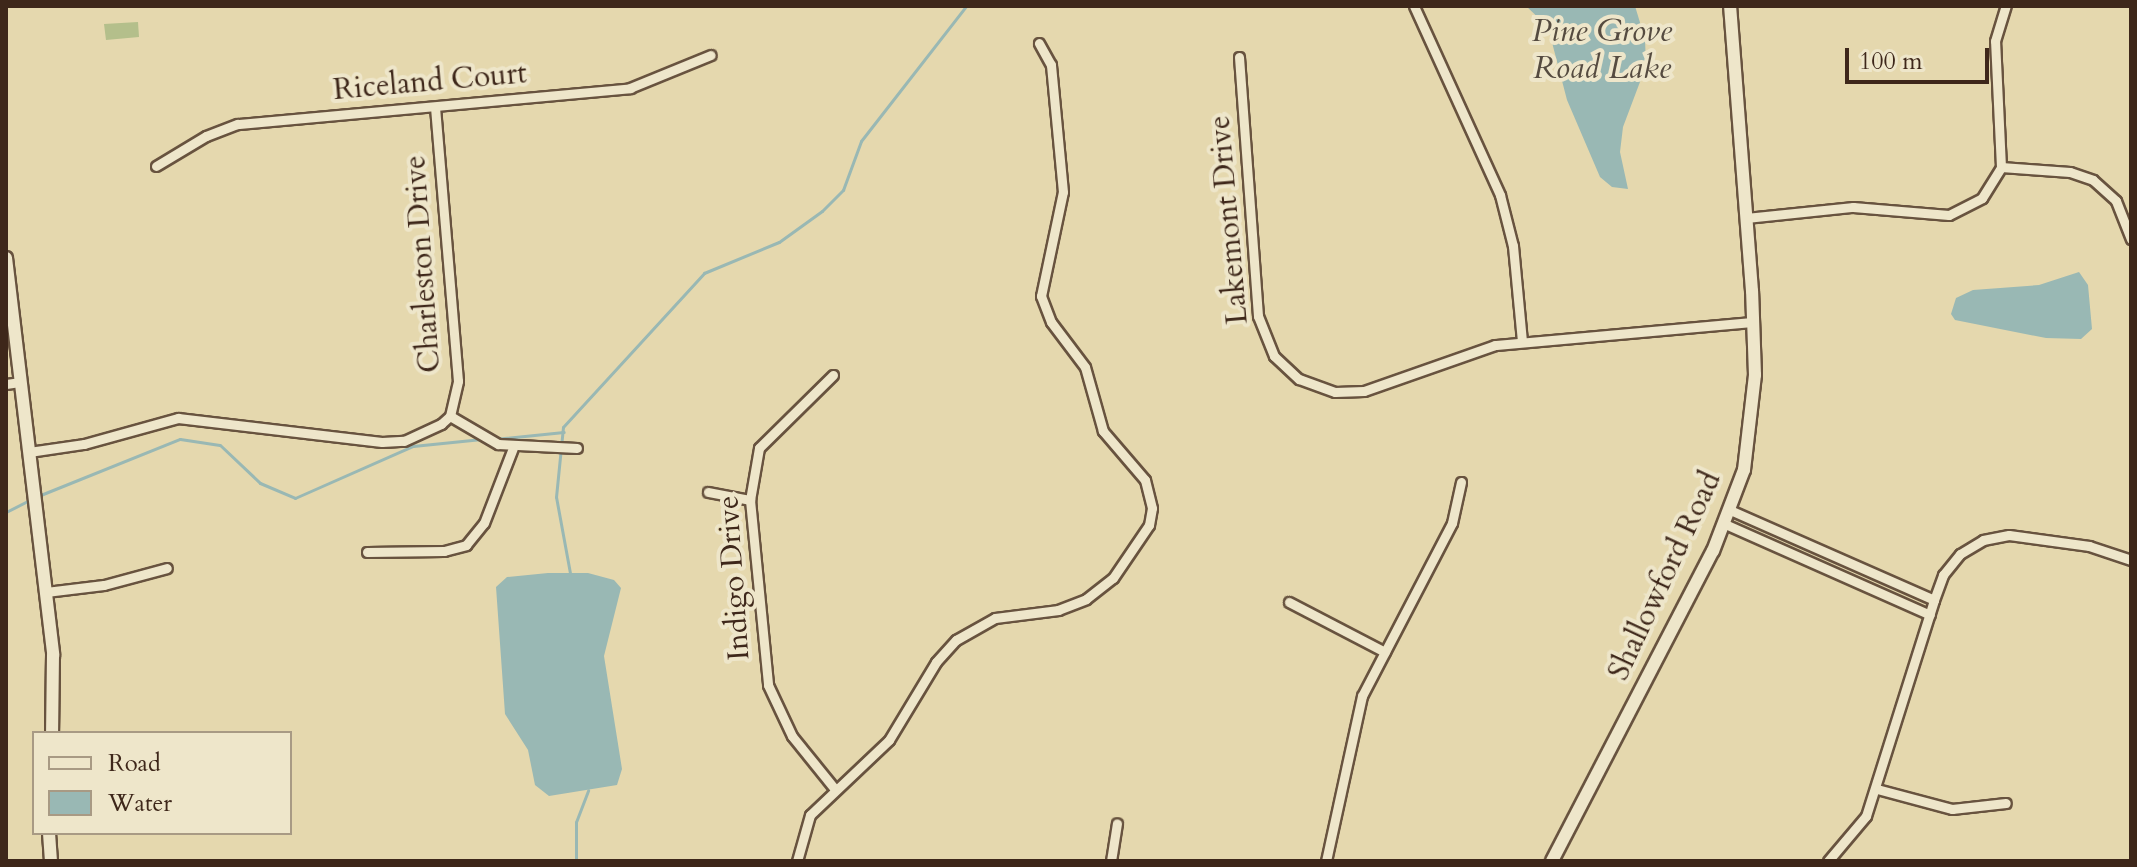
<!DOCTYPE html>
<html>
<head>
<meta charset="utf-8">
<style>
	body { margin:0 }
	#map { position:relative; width:2137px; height:867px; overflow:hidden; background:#e5d8ae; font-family:Cardo,serif }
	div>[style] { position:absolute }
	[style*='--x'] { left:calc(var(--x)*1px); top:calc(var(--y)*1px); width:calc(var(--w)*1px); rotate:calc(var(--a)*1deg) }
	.green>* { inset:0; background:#b4bf8b }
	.water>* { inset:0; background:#99b8b4 }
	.stream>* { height:3px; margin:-1.5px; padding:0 1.5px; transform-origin:1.5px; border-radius:1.5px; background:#99b8b4 }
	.roads { filter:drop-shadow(2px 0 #68533f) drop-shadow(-2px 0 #68533f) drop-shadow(0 2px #68533f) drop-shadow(0 -2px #68533f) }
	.street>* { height:9px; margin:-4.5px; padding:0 4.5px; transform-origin:4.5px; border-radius:4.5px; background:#eee6ca }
	.secondary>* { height:12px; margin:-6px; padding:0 6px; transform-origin:6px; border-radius:6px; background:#eee6ca }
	span { translate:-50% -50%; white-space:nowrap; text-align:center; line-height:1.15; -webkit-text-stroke:8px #eee6ca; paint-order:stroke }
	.street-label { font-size:30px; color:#3e271a }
	.water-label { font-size:32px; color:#554b40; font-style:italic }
	.frame { position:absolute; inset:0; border:8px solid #3e271a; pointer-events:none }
	.legend { position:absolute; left:32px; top:731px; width:260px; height:104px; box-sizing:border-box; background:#eee6ca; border:2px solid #a89a84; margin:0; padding:10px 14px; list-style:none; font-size:24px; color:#3e271a }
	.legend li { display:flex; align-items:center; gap:16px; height:40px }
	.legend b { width:40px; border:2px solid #a89a84 }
	.scale { position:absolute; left:1845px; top:48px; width:144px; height:36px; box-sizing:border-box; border:4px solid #3e271a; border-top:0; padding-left:10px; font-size:24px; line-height:28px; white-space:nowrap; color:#3e271a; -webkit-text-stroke:6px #eee6ca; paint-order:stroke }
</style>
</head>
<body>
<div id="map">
	<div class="green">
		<div style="clip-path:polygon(138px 22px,139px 37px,106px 40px,104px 24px)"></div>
	</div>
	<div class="water">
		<div style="clip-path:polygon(1526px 6px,1635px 6px,1645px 39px,1646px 66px,1623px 127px,1620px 152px,1628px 189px,1612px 187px,1600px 177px,1567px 100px,1548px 27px)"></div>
		<div style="clip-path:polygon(2079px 272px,2088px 285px,2092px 329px,2081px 339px,2046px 338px,1955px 320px,1951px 314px,1956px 298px,1973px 290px,2039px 285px)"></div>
		<div style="clip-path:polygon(548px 573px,588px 573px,614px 580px,621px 588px,604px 656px,622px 769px,617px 785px,549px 796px,535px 785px,528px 750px,505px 714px,496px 587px,507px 577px)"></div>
	</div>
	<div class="stream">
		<div style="--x:494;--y:439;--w:70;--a:-5.7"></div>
		<div style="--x:38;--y:496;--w:153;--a:-21.9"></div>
		<div style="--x:180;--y:439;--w:40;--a:8.5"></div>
		<div style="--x:220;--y:445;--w:55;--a:43.5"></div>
		<div style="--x:260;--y:483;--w:38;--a:23"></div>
		<div style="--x:295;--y:498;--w:129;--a:-23.8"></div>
		<div style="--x:413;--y:446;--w:69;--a:-5.8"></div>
		<div style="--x:6;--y:512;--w:28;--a:-27"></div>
		<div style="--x:570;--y:573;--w:77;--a:-100.4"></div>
		<div style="--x:556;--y:497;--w:70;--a:-84.3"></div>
		<div style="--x:563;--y:427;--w:209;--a:-47.5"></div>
		<div style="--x:704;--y:273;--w:81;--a:-22.5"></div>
		<div style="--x:779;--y:242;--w:53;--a:-35.8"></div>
		<div style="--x:822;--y:211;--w:30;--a:-45"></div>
		<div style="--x:843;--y:190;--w:52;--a:-69.8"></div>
		<div style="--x:861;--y:141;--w:171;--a:-52.1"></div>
		<div style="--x:576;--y:861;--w:39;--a:-90"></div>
		<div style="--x:576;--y:822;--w:34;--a:-69"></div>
	</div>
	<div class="roads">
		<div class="street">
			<div style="--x:1414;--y:6;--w:208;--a:65.5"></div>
			<div style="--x:1500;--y:195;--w:53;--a:75.7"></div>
			<div style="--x:1513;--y:246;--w:96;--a:84.6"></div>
			<div style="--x:1239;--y:57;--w:260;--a:85.8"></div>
			<div style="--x:1258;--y:316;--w:43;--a:68.2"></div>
			<div style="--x:1274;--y:356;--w:34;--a:43"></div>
			<div style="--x:1299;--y:379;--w:38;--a:20"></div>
			<div style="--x:1335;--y:392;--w:29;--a:-2"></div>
			<div style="--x:1364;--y:391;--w:139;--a:-19.3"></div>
			<div style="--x:1495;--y:345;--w:259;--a:-5.1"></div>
			<div style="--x:156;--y:166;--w:58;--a:-31"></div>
			<div style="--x:206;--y:136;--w:34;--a:-21"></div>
			<div style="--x:238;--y:124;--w:394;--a:-5.2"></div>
			<div style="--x:630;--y:88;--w:87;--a:-22.2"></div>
			<div style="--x:2001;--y:167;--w:69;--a:4.1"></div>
			<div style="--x:2070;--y:172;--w:24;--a:19"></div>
			<div style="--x:2093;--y:180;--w:31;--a:42"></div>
			<div style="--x:2116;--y:201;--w:41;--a:68.5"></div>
			<div style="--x:1746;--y:218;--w:108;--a:-5.9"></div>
			<div style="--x:1853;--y:207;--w:96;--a:4.8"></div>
			<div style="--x:1949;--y:215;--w:37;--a:-27"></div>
			<div style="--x:1982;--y:198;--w:36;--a:-58"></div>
			<div style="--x:2001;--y:167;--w:126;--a:-92.7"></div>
			<div style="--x:1995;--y:41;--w:37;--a:-73"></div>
			<div style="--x:833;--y:375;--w:104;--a:135.4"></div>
			<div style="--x:759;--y:448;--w:53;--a:99.8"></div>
			<div style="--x:750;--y:500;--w:186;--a:84.4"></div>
			<div style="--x:768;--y:685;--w:56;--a:64.8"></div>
			<div style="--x:792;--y:736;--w:67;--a:51.1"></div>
			<div style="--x:6;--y:384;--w:15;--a:-8"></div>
			<div style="--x:450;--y:416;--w:56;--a:30.3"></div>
			<div style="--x:498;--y:444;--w:79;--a:2.9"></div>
			<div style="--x:29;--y:452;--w:56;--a:-8.3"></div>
			<div style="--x:84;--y:444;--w:98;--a:-15.5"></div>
			<div style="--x:178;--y:418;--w:205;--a:6.7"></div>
			<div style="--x:382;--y:442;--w:22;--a:-3"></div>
			<div style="--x:404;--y:441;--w:41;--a:-24.7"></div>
			<div style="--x:441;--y:424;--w:12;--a:-42"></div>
			<div style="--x:450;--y:416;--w:36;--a:-77"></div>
			<div style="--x:458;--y:381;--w:275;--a:-94.8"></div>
			<div style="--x:708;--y:492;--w:43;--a:10.8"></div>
			<div style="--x:1730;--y:510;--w:223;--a:23.8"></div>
			<div style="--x:1725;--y:524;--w:224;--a:23.9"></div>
			<div style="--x:367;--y:552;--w:77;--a:-0.7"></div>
			<div style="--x:444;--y:551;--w:23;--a:-15"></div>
			<div style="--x:466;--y:545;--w:28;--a:-51"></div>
			<div style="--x:484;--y:523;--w:80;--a:-68.9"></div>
			<div style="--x:46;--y:592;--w:58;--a:-6.9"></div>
			<div style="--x:104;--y:585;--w:65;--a:-15.1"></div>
			<div style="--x:1289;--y:602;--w:108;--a:27.5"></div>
			<div style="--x:1877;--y:789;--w:78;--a:14.9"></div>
			<div style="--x:1952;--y:809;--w:54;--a:-6.3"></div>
			<div style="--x:797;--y:861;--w:48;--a:-74.2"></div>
			<div style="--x:810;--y:815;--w:109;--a:-43.5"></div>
			<div style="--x:889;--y:740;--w:91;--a:-58.9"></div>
			<div style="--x:936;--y:662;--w:30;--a:-48"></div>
			<div style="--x:956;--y:640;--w:45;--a:-29.4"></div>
			<div style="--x:995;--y:618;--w:64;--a:-7.2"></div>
			<div style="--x:1058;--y:610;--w:30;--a:-21"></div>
			<div style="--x:1086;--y:599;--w:34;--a:-38"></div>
			<div style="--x:1113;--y:578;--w:64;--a:-55.8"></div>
			<div style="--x:1149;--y:525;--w:17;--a:-80"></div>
			<div style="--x:1152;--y:508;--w:29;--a:-104"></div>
			<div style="--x:1145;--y:480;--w:65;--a:-130.6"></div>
			<div style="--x:1103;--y:431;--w:66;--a:-105.7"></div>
			<div style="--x:1085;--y:367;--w:56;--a:-127.1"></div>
			<div style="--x:1051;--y:322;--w:28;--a:-111"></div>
			<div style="--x:1041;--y:296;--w:106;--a:-78.1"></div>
			<div style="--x:1063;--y:192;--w:128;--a:-95.4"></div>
			<div style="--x:1051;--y:65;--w:25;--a:-119"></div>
			<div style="--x:1111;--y:861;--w:38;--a:-81"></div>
			<div style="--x:1326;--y:861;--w:169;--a:-77.7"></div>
			<div style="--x:1362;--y:696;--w:195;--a:-62.5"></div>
			<div style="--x:1452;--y:523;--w:42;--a:-77.6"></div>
			<div style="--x:1828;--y:861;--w:59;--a:-49.8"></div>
			<div style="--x:1866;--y:816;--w:226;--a:-72.5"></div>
			<div style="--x:1934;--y:600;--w:27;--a:-70"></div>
			<div style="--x:1943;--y:575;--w:27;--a:-51"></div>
			<div style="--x:1960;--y:554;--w:27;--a:-31"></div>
			<div style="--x:1983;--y:540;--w:26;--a:-11"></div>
			<div style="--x:2009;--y:535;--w:81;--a:7.8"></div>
			<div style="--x:2089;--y:546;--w:44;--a:18.4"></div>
		</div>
		<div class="secondary">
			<div style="--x:6;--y:258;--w:400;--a:83.2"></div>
			<div style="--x:53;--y:655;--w:78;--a:90.7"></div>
			<div style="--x:49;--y:833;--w:28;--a:86"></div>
			<div style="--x:1552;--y:861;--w:349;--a:-62.6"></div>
			<div style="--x:1713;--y:551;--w:87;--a:-69.1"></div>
			<div style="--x:1744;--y:470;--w:96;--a:-83.4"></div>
			<div style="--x:1755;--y:375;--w:84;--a:-92"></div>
			<div style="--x:1752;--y:291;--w:286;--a:-94.4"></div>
		</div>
	</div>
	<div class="street-label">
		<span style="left:430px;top:82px;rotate:-5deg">Riceland Court</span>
		<span style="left:1229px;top:220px;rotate:-95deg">Lakemont Drive</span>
		<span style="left:423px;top:264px;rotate:-94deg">Charleston Drive</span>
		<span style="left:1665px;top:576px;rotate:-65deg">Shallowford Road</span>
		<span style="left:734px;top:578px;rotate:-94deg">Indigo Drive</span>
	</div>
	<div class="water-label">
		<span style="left:1602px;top:50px">Pine Grove<br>Road Lake</span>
	</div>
	<div class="frame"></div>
	<ul class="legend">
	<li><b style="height:10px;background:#eee6ca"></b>Road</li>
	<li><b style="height:22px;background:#99b8b4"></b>Water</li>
	</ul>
	<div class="scale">100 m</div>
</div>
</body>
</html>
